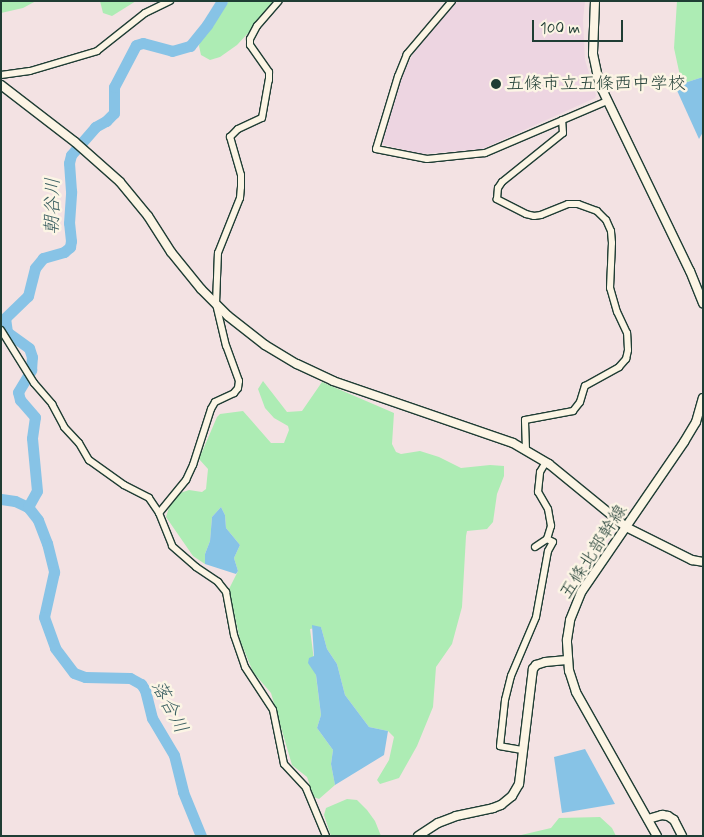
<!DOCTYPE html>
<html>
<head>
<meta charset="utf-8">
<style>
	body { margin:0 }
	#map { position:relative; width:704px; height:837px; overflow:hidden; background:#f3e2e3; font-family:Mynerve,"Klee One",sans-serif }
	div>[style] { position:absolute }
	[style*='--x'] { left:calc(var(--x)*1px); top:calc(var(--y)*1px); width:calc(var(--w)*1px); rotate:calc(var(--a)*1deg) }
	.built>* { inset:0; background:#edd5e1 }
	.green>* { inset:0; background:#adecb4 }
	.water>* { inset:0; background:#87c3e6 }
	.river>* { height:11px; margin:-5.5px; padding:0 5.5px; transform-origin:5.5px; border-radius:5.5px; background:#87c3e6 }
	.roads { filter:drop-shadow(1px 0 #1f3d34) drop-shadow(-1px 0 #1f3d34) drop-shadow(0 1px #1f3d34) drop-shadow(0 -1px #1f3d34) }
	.minor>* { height:6px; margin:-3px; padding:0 3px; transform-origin:3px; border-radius:3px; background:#fcf5e5 }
	.tertiary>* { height:8px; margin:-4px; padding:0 4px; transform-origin:4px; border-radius:4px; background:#fcf5e5 }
	.dots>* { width:14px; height:14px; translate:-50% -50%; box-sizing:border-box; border:2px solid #fcf5e5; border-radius:50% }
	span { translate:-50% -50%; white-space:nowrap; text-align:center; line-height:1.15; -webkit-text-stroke:5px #fcf5e5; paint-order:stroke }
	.poi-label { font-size:18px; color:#1f3d34 }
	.left { translate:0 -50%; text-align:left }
	.street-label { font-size:18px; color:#1f3d34 }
	.water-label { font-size:19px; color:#395e60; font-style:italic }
	.frame { position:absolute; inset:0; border:2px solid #1f3d34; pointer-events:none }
	.scale { position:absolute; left:532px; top:20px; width:91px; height:22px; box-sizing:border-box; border:2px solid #1f3d34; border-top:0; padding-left:6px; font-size:15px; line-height:18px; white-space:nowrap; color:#1f3d34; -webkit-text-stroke:4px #fcf5e5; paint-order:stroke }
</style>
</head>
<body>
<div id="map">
	<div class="built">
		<div style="clip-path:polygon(457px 1px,585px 1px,583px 20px,585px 60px,596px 95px,595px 98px,482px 149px,421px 154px,381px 144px,403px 73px,417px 47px)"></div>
	</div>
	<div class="green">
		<div style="clip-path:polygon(1px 1px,36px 1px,23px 8px,1px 13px)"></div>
		<div style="clip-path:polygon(100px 1px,136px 1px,112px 16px,103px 13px)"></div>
		<div style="clip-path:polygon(229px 1px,278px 1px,237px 45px,220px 57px,210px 60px,201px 55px,199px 46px,201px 37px)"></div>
		<div style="clip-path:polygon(677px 1px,703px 1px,703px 77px,675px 86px,680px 76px,674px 48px)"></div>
		<div style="clip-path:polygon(263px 381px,287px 412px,302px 411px,322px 382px,394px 413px,392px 444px,396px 452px,401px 454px,420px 451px,439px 457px,461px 468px,490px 465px,504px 466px,504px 476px,497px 494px,493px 522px,487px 529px,467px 531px,466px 536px,462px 607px,452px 644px,436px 667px,433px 707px,417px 746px,399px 778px,380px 784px,377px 780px,389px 760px,394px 737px,388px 731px,369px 727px,345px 695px,337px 664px,327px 649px,321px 627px,310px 629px,321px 715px,317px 728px,333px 750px,331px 764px,335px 785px,319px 799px,314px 797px,307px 777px,292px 765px,271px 693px,253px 672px,240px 640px,229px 589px,238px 571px,234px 558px,240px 545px,226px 528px,225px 515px,221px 507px,212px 517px,210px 541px,205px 554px,205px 564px,193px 556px,166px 517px,170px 504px,180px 493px,189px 490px,202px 492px,206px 489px,208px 469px,199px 459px,217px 417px,220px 414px,243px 411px,271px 443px,284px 443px,289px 430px,288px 426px,274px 418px,265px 408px,258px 389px)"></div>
		<div style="clip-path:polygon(347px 799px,357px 800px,367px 810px,375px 821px,381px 836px,331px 836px,324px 815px,326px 808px)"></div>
		<div style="clip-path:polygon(600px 817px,612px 828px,616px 836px,517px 836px,551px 828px,559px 818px)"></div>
	</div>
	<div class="water">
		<div style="clip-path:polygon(703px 77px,703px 132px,699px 139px,675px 86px)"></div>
		<div style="clip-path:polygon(221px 507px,225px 515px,226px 528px,240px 545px,234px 558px,238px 571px,236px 574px,205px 564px,205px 554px,210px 541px,212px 517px)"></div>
		<div style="clip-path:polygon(312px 625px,321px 627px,327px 649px,337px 664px,345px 695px,369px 727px,388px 731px,384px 755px,335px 785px,331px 764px,333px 750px,317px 728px,321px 715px,316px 675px,308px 663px,309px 658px,314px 656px)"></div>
		<div style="clip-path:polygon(585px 749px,615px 804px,562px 813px,554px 757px)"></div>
	</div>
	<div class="river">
		<div style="--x:1;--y:499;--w:14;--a:8"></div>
		<div style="--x:15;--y:501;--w:14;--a:25"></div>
		<div style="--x:28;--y:507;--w:16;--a:52"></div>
		<div style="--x:38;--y:520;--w:25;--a:69"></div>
		<div style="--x:47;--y:543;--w:30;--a:76"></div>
		<div style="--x:54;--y:572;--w:46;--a:102.5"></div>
		<div style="--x:44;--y:617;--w:33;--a:70"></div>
		<div style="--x:55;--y:648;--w:31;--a:53"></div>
		<div style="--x:74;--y:673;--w:12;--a:20"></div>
		<div style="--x:85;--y:677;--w:45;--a:1.3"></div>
		<div style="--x:130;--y:678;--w:13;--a:29"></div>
		<div style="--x:141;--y:684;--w:7;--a:56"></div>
		<div style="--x:145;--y:690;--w:29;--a:76"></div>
		<div style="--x:152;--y:718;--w:43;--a:59.3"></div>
		<div style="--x:174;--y:755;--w:38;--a:76"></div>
		<div style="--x:183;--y:792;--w:48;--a:67.8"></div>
		<div style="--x:28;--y:507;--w:18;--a:-61"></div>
		<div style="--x:37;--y:491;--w:53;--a:-95.4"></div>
		<div style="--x:32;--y:438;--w:21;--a:-82"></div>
		<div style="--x:35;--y:417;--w:23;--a:-131"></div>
		<div style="--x:20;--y:400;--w:8;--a:-104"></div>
		<div style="--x:18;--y:392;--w:26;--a:-59"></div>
		<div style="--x:31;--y:370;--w:13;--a:-86"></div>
		<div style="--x:32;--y:357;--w:9;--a:-108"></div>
		<div style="--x:29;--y:348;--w:27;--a:-144"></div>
		<div style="--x:7;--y:332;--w:14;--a:-98"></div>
		<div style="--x:5;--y:318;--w:32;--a:-44"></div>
		<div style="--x:28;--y:296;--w:29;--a:-76"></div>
		<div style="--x:35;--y:268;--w:13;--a:-51"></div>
		<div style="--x:43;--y:258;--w:22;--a:-16"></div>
		<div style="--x:64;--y:252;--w:8;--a:-40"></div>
		<div style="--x:70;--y:247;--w:6;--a:-81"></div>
		<div style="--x:71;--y:241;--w:18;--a:-96"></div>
		<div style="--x:69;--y:223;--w:32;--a:-86"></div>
		<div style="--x:71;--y:191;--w:28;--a:-94"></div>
		<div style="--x:69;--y:163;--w:8;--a:-76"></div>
		<div style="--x:71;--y:155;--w:37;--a:-49"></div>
		<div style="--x:95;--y:127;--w:13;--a:-29"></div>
		<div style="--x:106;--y:121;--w:11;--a:-45"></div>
		<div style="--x:114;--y:113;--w:26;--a:-90"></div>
		<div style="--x:114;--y:87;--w:47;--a:-62.4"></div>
		<div style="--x:136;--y:45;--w:7;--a:-16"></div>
		<div style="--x:143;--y:43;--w:30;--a:15"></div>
		<div style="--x:172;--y:51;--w:19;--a:-16"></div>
		<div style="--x:190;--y:46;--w:27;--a:-51"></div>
		<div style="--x:207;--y:25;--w:28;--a:-58"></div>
	</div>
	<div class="roads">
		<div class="minor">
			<div style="--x:452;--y:1;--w:70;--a:130.3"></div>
			<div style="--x:407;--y:54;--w:24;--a:112"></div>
			<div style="--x:398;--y:76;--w:76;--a:106.8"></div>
			<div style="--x:376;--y:149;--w:52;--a:11.1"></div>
			<div style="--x:427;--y:159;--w:58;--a:-5.9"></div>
			<div style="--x:485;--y:153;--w:133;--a:-23.1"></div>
			<div style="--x:1;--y:75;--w:29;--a:-8"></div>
			<div style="--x:30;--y:71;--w:70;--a:-16.6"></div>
			<div style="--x:97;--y:51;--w:61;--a:-38.4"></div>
			<div style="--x:145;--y:13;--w:28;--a:-26"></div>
			<div style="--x:1;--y:330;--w:62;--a:58.1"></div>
			<div style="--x:34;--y:383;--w:28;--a:49"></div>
			<div style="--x:52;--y:404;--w:26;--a:62"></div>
			<div style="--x:64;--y:427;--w:22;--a:47"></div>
			<div style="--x:79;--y:443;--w:20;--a:60"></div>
			<div style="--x:89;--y:460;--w:43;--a:35.5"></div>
			<div style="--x:124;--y:485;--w:28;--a:27"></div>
			<div style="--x:149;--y:498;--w:18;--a:56"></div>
			<div style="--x:159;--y:513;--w:35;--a:68"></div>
			<div style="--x:172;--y:546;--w:32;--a:41"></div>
			<div style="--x:196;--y:567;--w:27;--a:34"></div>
			<div style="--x:218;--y:582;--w:13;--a:51"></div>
			<div style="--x:226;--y:592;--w:44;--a:79.5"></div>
			<div style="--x:234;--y:635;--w:34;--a:71"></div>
			<div style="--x:245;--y:667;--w:51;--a:56.9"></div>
			<div style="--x:273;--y:710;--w:55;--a:78.5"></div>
			<div style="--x:284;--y:764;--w:33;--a:47"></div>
			<div style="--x:306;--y:788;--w:52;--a:67.4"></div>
			<div style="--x:526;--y:450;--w:30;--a:-92"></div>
			<div style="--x:525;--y:420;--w:49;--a:-10.6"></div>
			<div style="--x:573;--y:411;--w:11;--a:-52"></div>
			<div style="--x:580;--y:402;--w:17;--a:-73"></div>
			<div style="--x:585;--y:386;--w:39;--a:-29"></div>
			<div style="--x:619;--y:367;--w:11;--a:-49"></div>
			<div style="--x:626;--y:359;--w:9;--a:-77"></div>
			<div style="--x:628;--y:350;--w:17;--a:-93"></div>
			<div style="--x:627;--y:333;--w:23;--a:-115"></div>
			<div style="--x:617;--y:312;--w:25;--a:-106"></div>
			<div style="--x:610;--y:288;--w:45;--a:-87.5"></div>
			<div style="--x:612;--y:243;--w:12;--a:-95"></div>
			<div style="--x:611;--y:231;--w:12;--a:-114"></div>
			<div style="--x:606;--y:220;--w:13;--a:-135"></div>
			<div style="--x:597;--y:211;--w:20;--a:-160"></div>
			<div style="--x:578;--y:204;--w:10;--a:180"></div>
			<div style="--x:568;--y:204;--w:29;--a:158"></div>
			<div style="--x:541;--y:215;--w:7;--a:172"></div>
			<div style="--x:534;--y:216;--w:8;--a:-166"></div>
			<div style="--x:526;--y:214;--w:33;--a:-153"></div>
			<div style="--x:497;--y:199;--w:11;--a:-85"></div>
			<div style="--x:498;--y:188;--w:7;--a:-56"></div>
			<div style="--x:502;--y:182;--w:78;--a:-38.8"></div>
			<div style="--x:563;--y:133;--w:13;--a:-94"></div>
			<div style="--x:159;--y:513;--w:43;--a:-50.7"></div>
			<div style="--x:186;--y:480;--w:17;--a:-65"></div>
			<div style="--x:193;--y:465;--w:59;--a:-72.2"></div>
			<div style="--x:211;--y:409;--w:8;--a:-60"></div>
			<div style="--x:215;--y:402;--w:21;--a:-25"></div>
			<div style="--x:234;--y:393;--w:6;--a:-51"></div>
			<div style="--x:238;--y:388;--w:7;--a:-82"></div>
			<div style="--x:239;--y:381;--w:37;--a:-110"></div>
			<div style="--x:226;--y:346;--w:43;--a:-103.4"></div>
			<div style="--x:216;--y:304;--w:51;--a:-87.8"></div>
			<div style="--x:218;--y:253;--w:59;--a:-68.2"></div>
			<div style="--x:240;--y:198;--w:11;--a:-85"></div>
			<div style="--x:241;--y:187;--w:12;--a:-90"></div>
			<div style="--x:241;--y:175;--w:40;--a:-106"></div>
			<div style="--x:230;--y:137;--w:11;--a:-45"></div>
			<div style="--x:238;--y:129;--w:26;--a:-25"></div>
			<div style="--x:262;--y:118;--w:39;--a:-80"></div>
			<div style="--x:269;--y:80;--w:8;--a:-90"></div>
			<div style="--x:269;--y:72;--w:33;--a:-125"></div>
			<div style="--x:250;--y:45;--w:6;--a:-90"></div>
			<div style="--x:250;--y:39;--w:15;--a:-62"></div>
			<div style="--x:257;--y:26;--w:33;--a:-49"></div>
			<div style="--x:535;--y:547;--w:14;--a:-34"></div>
			<div style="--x:547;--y:539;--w:14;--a:-73"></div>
			<div style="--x:551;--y:526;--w:17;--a:-100"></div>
			<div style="--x:548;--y:509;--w:20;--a:-120"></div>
			<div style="--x:538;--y:492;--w:20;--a:-84"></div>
			<div style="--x:540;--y:472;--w:12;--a:-59"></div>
			<div style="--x:522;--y:750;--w:22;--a:-170"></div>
			<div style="--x:500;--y:746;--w:46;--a:-83.8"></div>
			<div style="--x:505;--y:700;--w:25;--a:-76"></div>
			<div style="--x:511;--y:676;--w:64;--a:-67"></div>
			<div style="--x:536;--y:617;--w:67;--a:-79.7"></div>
			<div style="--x:548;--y:551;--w:10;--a:-61"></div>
			<div style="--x:553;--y:542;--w:7;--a:-153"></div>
		</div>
		<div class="tertiary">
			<div style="--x:595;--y:1;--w:53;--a:92.2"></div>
			<div style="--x:593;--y:54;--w:30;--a:78"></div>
			<div style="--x:599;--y:83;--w:209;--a:64.2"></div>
			<div style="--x:690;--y:271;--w:35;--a:68"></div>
			<div style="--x:1;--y:85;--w:93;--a:37.6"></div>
			<div style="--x:75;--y:142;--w:60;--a:41.6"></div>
			<div style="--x:120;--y:182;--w:44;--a:50.5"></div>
			<div style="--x:148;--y:216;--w:43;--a:57.4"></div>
			<div style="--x:171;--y:252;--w:48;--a:51"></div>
			<div style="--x:201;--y:289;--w:38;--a:45"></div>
			<div style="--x:228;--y:316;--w:47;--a:38.1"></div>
			<div style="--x:265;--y:345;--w:37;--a:31"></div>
			<div style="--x:297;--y:364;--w:40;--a:25"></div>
			<div style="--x:333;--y:381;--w:190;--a:19"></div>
			<div style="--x:513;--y:443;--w:42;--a:30.3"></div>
			<div style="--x:549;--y:464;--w:99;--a:39.3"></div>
			<div style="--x:626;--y:527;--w:74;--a:26.6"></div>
			<div style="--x:692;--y:560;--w:11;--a:10"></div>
			<div style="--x:648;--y:819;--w:15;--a:-16"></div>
			<div style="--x:662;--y:815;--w:6;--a:9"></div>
			<div style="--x:668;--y:816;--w:7;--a:34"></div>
			<div style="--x:674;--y:820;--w:18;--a:63"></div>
			<div style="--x:418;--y:836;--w:24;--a:-33"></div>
			<div style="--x:438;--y:823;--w:19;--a:-21"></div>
			<div style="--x:456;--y:816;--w:38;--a:-12"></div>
			<div style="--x:493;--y:808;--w:9;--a:-21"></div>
			<div style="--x:501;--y:805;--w:14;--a:-39"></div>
			<div style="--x:512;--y:796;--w:14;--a:-60"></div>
			<div style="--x:519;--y:784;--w:116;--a:-83.1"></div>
			<div style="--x:533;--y:669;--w:5;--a:-53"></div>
			<div style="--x:536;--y:665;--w:9;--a:-18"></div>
			<div style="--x:545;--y:662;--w:22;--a:-5"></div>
			<div style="--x:657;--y:836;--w:165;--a:-119.4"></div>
			<div style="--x:576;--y:692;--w:22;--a:-108"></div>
			<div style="--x:569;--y:671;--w:31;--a:-94"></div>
			<div style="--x:567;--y:640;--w:20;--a:-81"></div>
			<div style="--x:570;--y:620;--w:31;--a:-68"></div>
			<div style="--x:582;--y:591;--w:181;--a:-55.6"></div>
			<div style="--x:684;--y:442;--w:23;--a:-59"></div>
			<div style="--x:696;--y:422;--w:25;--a:-74"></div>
		</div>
	</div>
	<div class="dots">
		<div style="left:496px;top:84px;background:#1f3d34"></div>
	</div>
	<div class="poi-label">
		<span class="left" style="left:506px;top:84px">五條市立五條西中学校</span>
	</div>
	<div class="street-label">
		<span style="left:594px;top:552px;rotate:-57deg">五條北部幹線</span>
	</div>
	<div class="water-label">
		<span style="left:53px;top:206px;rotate:-89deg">朝谷川</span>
		<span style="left:169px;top:707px;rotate:63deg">落合川</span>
	</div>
	<div class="frame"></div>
	<div class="scale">100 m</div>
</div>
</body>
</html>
